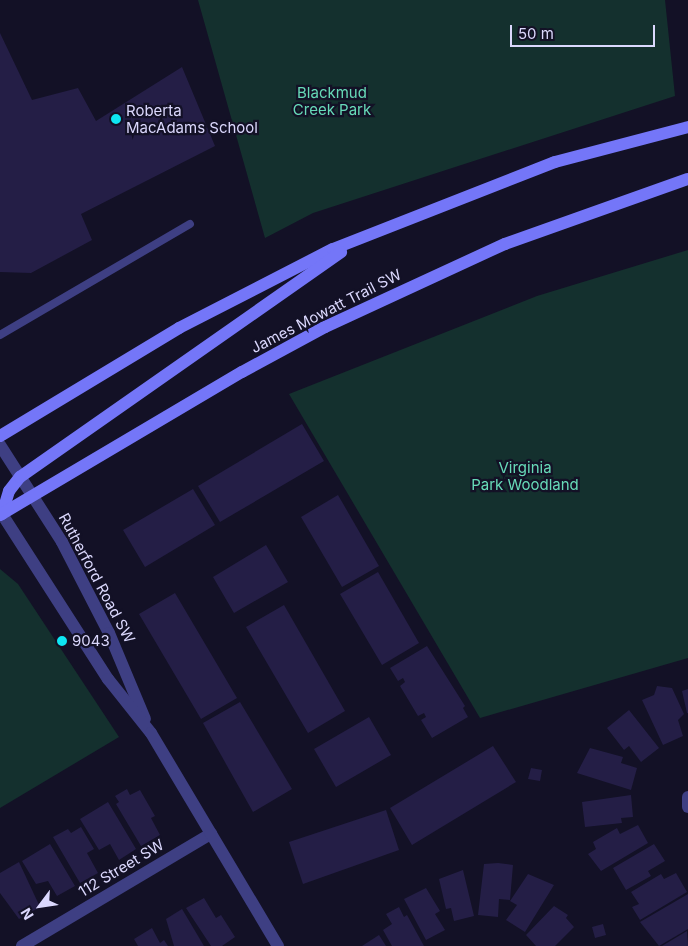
<!DOCTYPE html>
<html>
<head>
<meta charset="utf-8">
<style>
	body { margin:0 }
	#map { position:relative; width:688px; height:946px; overflow:hidden; background:#131126; font-family:Inter,sans-serif }
	div>[style] { position:absolute }
	[style*='--x'] { left:calc(var(--x)*1px); top:calc(var(--y)*1px); width:calc(var(--w)*1px); rotate:calc(var(--a)*1deg) }
	.green>* { inset:0; background:#14302e }
	.building>* { inset:0; background:#241e46 }
	.service>* { height:8px; margin:-4px; padding:0 4px; transform-origin:4px; border-radius:4px; background:#3e3f83 }
	.minor>* { height:12px; margin:-6px; padding:0 6px; transform-origin:6px; border-radius:6px; background:#3e3f83 }
	.tertiary>* { height:12px; margin:-6px; padding:0 6px; transform-origin:6px; border-radius:6px; background:#3e3f83 }
	.secondary>* { height:12px; margin:-6px; padding:0 6px; transform-origin:6px; border-radius:6px; background:#7476f8 }
	.dots>* { width:14px; height:14px; translate:-50% -50%; box-sizing:border-box; border:2px solid #131126; border-radius:50% }
	span { translate:-50% -50%; white-space:nowrap; text-align:center; line-height:1.15; -webkit-text-stroke:4.5px #131126; paint-order:stroke }
	.park-label { font-size:15px; color:#67dab8 }
	.poi-label { font-size:15px; color:#dbd8fd }
	.left { translate:0 -50%; text-align:left }
	.street-label { font-size:15px; color:#dbd8fd }
	.north { position:absolute; left:15px; top:881px; width:50px; height:50px; -webkit-text-stroke:4px #131126; paint-order:stroke; rotate:239deg; font-size:14px; font-weight:700; line-height:20px; text-align:center; color:#dbd8fd }
	.north::after { content:''; display:block; margin:auto; width:18px; height:22px; background:#dbd8fd; clip-path:polygon(50% 0,100% 100%,50% 72%,0 100%) }
	.scale { position:absolute; left:510px; top:25px; width:145px; height:22px; box-sizing:border-box; border:2px solid #dbd8fd; border-top:0; padding-left:6px; font-size:15px; line-height:18px; white-space:nowrap; color:#dbd8fd; -webkit-text-stroke:4px #131126; paint-order:stroke }
</style>
</head>
<body>
<div id="map">
	<div class="green">
		<div style="clip-path:polygon(198px 0,665px 0,675px 96px,313px 213px,265px 238px)"></div>
		<div style="clip-path:polygon(688px 250px,688px 658px,480px 718px,289px 394px,537px 296px)"></div>
		<div style="clip-path:polygon(0 569px,18px 584px,119px 737px,0 808px)"></div>
	</div>
	<div class="building">
		<div style="clip-path:polygon(0 33px,32px 100px,78px 88px,96px 121px,182px 67px,215px 146px,81px 214px,92px 240px,31px 273px,0 272px)"></div>
		<div style="clip-path:polygon(302px 424px,324px 461px,220px 522px,198px 486px)"></div>
		<div style="clip-path:polygon(193px 489px,215px 525px,145px 567px,123px 530px)"></div>
		<div style="clip-path:polygon(338px 495px,379px 566px,342px 587px,301px 517px)"></div>
		<div style="clip-path:polygon(266px 545px,288px 582px,234px 613px,213px 577px)"></div>
		<div style="clip-path:polygon(378px 572px,419px 643px,382px 665px,340px 594px)"></div>
		<div style="clip-path:polygon(175px 593px,237px 698px,201px 719px,139px 614px)"></div>
		<div style="clip-path:polygon(284px 605px,345px 711px,308px 733px,246px 627px)"></div>
		<div style="clip-path:polygon(427px 646px,465px 706px,463px 708px,468px 717px,432px 738px,421px 720px,426px 717px,424px 713px,418px 716px,400px 686px,405px 682px,403px 678px,398px 681px,390px 668px)"></div>
		<div style="clip-path:polygon(657px 686px,672px 688px,684px 714px,678px 720px,683px 736px,663px 745px,642px 700px,654px 695px)"></div>
		<div style="clip-path:polygon(688px 689px,688px 713px,687px 713px,682px 691px)"></div>
		<div style="clip-path:polygon(240px 702px,292px 789px,253px 812px,203px 723px)"></div>
		<div style="clip-path:polygon(629px 710px,659px 748px,641px 762px,629px 746px,624px 750px,607px 728px)"></div>
		<div style="clip-path:polygon(369px 717px,391px 755px,336px 787px,314px 749px)"></div>
		<div style="clip-path:polygon(493px 746px,516px 782px,412px 845px,390px 808px)"></div>
		<div style="clip-path:polygon(590px 748px,623px 757px,621px 763px,637px 768px,631px 790px,577px 773px)"></div>
		<div style="clip-path:polygon(531px 768px,542px 770px,540px 781px,528px 779px)"></div>
		<div style="clip-path:polygon(127px 789px,130px 795px,140px 790px,155px 816px,151px 818px,160px 835px,141px 846px,116px 804px,119px 802px,115px 796px)"></div>
		<div style="clip-path:polygon(631px 795px,633px 817px,621px 818px,622px 823px,585px 827px,582px 802px)"></div>
		<div style="clip-path:polygon(108px 802px,136px 849px,119px 860px,110px 844px,99px 850px,80px 819px)"></div>
		<div style="clip-path:polygon(386px 810px,399px 850px,303px 884px,289px 842px)"></div>
		<div style="clip-path:polygon(638px 825px,648px 843px,601px 871px,588px 854px,596px 849px,593px 842px,617px 828px,620px 834px)"></div>
		<div style="clip-path:polygon(81px 827px,94px 849px,87px 853px,98px 873px,80px 883px,53px 837px,68px 829px,71px 833px)"></div>
		<div style="clip-path:polygon(50px 844px,75px 886px,57px 896px,48px 881px,36px 884px,22px 861px)"></div>
		<div style="clip-path:polygon(654px 844px,665px 861px,648px 871px,651px 876px,626px 890px,613px 868px)"></div>
		<div style="clip-path:polygon(19px 862px,40px 907px,19px 919px,0 893px,0 873px)"></div>
		<div style="clip-path:polygon(498px 863px,513px 865px,510px 900px,499px 899px,498px 917px,478px 915px,484px 864px)"></div>
		<div style="clip-path:polygon(463px 870px,474px 916px,454px 921px,451px 908px,446px 909px,439px 879px)"></div>
		<div style="clip-path:polygon(676px 873px,687px 892px,640px 920px,632px 907px,639px 904px,631px 892px,661px 874px,664px 879px)"></div>
		<div style="clip-path:polygon(528px 874px,554px 885px,525px 932px,506px 920px,517px 905px,510px 901px)"></div>
		<div style="clip-path:polygon(426px 888px,440px 911px,435px 914px,445px 930px,426px 940px,404px 899px)"></div>
		<div style="clip-path:polygon(688px 894px,688px 929px,659px 946px,640px 922px)"></div>
		<div style="clip-path:polygon(204px 898px,216px 918px,221px 915px,235px 937px,222px 946px,211px 946px,186px 908px)"></div>
		<div style="clip-path:polygon(554px 906px,568px 915px,566px 918px,574px 927px,555px 946px,536px 946px,526px 935px)"></div>
		<div style="clip-path:polygon(399px 907px,404px 917px,407px 915px,424px 946px,392px 946px,383px 930px,392px 924px,386px 914px)"></div>
		<div style="clip-path:polygon(182px 909px,204px 946px,174px 946px,166px 919px)"></div>
		<div style="clip-path:polygon(603px 924px,606px 935px,595px 938px,592px 927px)"></div>
		<div style="clip-path:polygon(152px 928px,160px 943px,164px 940px,168px 946px,138px 946px,134px 939px)"></div>
		<div style="clip-path:polygon(687px 931px,688px 946px,662px 946px)"></div>
		<div style="clip-path:polygon(379px 935px,386px 946px,362px 946px)"></div>
	</div>
	<div class="service">
		<div style="--x:0;--y:335;--w:220;--a:-30.3"></div>
	</div>
	<div class="minor">
		<div style="--x:688;--y:797;--w:10;--a:90"></div>
		<div style="--x:22;--y:946;--w:220;--a:-30.7"></div>
	</div>
	<div class="tertiary">
		<div style="--x:0;--y:445;--w:115;--a:57.4"></div>
		<div style="--x:62;--y:542;--w:102;--a:62.7"></div>
		<div style="--x:109;--y:633;--w:93;--a:67.3"></div>
		<div style="--x:0;--y:511;--w:200;--a:57.3"></div>
		<div style="--x:108;--y:679;--w:69;--a:51.5"></div>
		<div style="--x:151;--y:733;--w:248;--a:59.2"></div>
	</div>
	<div class="secondary">
		<div style="--x:0;--y:436;--w:209;--a:-31.1"></div>
		<div style="--x:179;--y:328;--w:173;--a:-27.2"></div>
		<div style="--x:333;--y:249;--w:238;--a:-21.4"></div>
		<div style="--x:555;--y:162;--w:138;--a:-14.7"></div>
		<div style="--x:2;--y:514;--w:24;--a:-73"></div>
		<div style="--x:9;--y:491;--w:18;--a:-52"></div>
		<div style="--x:20;--y:477;--w:392;--a:-35"></div>
		<div style="--x:0;--y:515;--w:281;--a:-30.6"></div>
		<div style="--x:242;--y:372;--w:94;--a:-28.5"></div>
		<div style="--x:325;--y:327;--w:198;--a:-24.8"></div>
		<div style="--x:505;--y:244;--w:194;--a:-19.6"></div>
	</div>
	<div class="dots">
		<div style="left:116px;top:119px;background:#0ee6f3"></div>
		<div style="left:62px;top:641px;background:#0ee6f3"></div>
	</div>
	<div class="park-label">
		<span style="left:332px;top:101px">Blackmud<br>Creek Park</span>
		<span style="left:525px;top:476px">Virginia<br>Park Woodland</span>
	</div>
	<div class="poi-label">
		<span class="left" style="left:126px;top:119px">Roberta<br>MacAdams School</span>
		<span class="left" style="left:72px;top:641px">9043</span>
	</div>
	<div class="street-label">
		<span style="left:326px;top:311px;rotate:-27deg">James Mowatt Trail SW</span>
		<span style="left:97px;top:578px;rotate:62deg">Rutherford Road SW</span>
		<span style="left:121px;top:868px;rotate:-31deg">112 Street SW</span>
	</div>
	<div class="north">N</div>
	<div class="scale">50 m</div>
</div>
</body>
</html>
